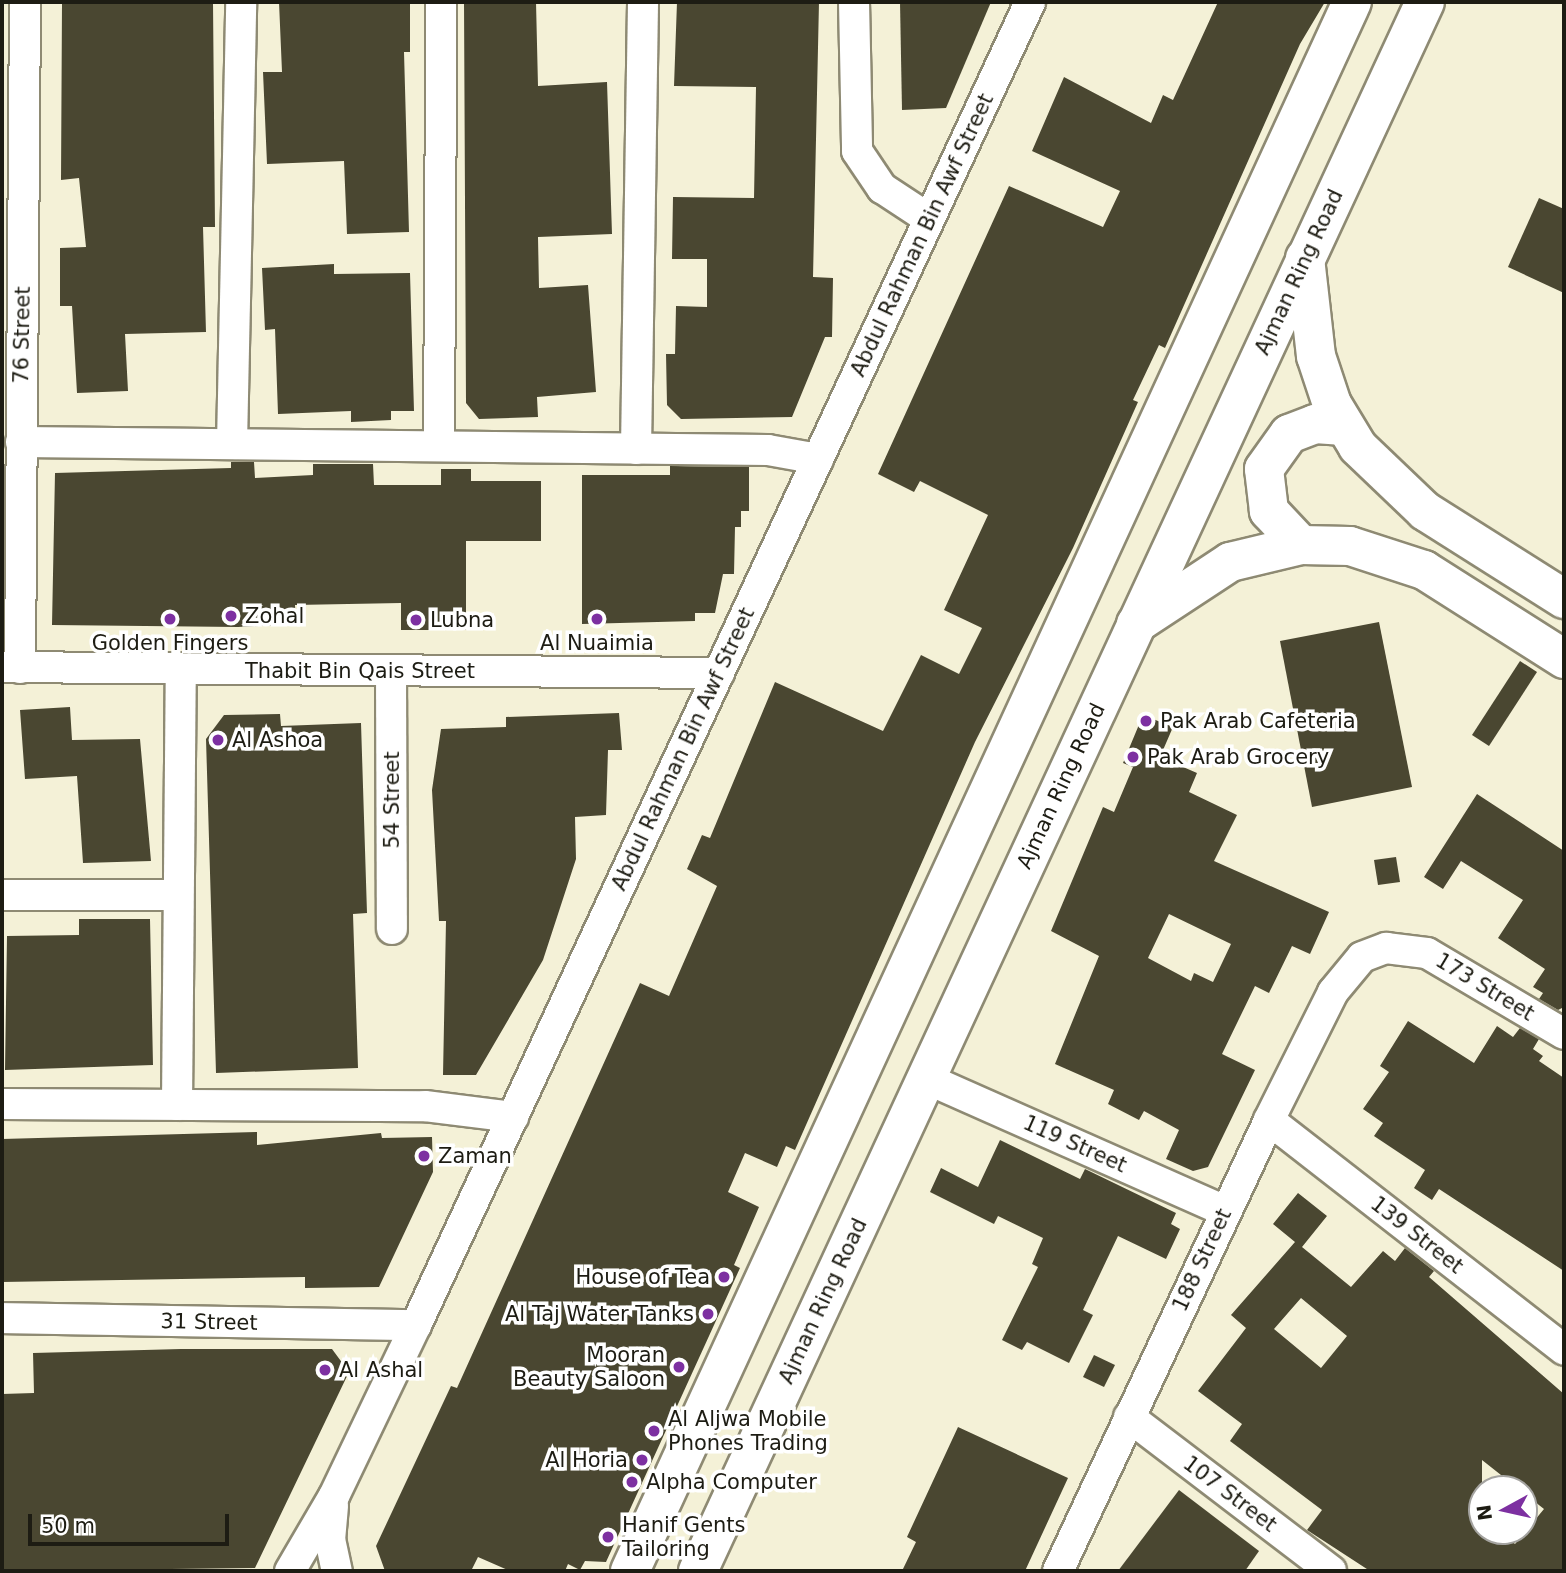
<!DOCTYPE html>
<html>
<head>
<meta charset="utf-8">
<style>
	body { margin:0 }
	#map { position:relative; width:1566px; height:1573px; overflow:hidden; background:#f4f1d7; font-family:"DejaVu Sans",sans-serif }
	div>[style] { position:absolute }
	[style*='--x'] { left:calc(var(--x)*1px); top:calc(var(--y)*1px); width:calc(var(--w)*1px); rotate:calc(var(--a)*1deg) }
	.building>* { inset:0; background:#4a4731 }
	.roads { filter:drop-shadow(2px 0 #8e8a73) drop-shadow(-2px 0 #8e8a73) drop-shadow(0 2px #8e8a73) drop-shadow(0 -2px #8e8a73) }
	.minor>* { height:30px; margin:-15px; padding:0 15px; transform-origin:15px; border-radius:15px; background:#fff }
	.tertiary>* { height:38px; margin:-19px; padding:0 19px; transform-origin:19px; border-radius:19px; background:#fff }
	.secondary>* { height:38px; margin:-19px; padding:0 19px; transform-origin:19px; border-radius:19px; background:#fff }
	.dots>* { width:19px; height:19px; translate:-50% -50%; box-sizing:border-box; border:4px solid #fff; border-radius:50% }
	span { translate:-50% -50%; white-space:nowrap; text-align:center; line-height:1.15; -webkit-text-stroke:7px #fff; paint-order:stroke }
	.street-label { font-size:21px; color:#1d1c13 }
	.poi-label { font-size:21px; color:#1d1c13 }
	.left { translate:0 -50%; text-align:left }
	.right { translate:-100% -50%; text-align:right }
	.frame { position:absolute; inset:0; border:4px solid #1d1c13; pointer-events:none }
	.north { position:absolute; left:1468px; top:1475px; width:70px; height:70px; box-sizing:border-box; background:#fff; border:2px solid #a5a4a1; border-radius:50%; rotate:262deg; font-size:19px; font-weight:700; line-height:28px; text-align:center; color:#1d1c13 }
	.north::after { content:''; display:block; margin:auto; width:24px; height:32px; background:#7d30a1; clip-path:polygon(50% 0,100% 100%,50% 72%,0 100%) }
	.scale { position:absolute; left:28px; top:1514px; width:201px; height:32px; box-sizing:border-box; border:4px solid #1d1c13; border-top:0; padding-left:9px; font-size:21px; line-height:24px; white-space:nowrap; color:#1d1c13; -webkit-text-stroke:5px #fff; paint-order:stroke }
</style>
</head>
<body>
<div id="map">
	<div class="building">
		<div style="clip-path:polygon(62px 2px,213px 2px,215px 227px,203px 227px,206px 332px,125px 334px,128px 391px,77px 393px,72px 306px,60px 306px,60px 248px,86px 247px,79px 178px,61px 180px)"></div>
		<div style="clip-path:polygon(279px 2px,410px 2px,410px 52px,404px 52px,409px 232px,347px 234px,344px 161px,267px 164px,263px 72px,282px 72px)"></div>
		<div style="clip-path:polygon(464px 2px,536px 2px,538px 86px,607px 82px,612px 234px,538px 237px,539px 288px,588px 285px,596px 392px,537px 397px,538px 417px,479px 419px,466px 403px)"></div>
		<div style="clip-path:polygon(677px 2px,819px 2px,813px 277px,833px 278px,832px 337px,825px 337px,792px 417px,681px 419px,667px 405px,666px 354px,675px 354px,676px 306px,707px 307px,707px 259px,672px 259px,673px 197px,754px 198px,756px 87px,674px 86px)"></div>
		<div style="clip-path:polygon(900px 2px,991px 2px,946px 108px,902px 110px)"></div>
		<div style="clip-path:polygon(1218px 2px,1325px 2px,1300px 44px,1165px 348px,1159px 345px,1133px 400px,1138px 402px,1073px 548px,975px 742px,795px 1150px,786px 1146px,777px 1167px,745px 1153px,728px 1192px,759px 1207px,734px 1265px,740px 1268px,606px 1562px,585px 1561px,580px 1570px,568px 1564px,565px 1571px,510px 1571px,478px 1557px,471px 1571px,385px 1571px,376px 1546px,451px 1386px,457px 1388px,640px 983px,669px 996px,717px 886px,687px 869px,702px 835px,710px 838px,775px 682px,883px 731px,921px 655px,959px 674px,982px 628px,944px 610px,988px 515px,920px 481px,914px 492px,878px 474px,1009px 186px,1103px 227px,1120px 191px,1032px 151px,1064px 77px,1151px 123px,1163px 95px,1173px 100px)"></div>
		<div style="clip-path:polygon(1539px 198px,1564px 209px,1564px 293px,1508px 267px)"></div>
		<div style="clip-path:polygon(334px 264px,334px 274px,410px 273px,414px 411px,391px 411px,391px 420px,351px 422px,351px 411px,278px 414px,275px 329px,265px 330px,262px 268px)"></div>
		<div style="clip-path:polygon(231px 462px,254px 462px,255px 478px,313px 475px,313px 464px,373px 464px,374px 485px,441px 485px,441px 469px,471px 469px,471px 481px,541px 481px,541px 541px,466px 541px,466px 630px,401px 630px,401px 603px,295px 605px,296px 624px,238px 627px,52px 625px,55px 473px,231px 468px)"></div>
		<div style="clip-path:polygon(670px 466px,749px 467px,749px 511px,741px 511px,741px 527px,735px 527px,734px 574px,723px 574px,715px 613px,695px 613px,695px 621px,582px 624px,582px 475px,670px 475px)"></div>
		<div style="clip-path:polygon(1379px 622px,1412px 787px,1312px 807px,1280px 641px)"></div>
		<div style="clip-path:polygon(1520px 661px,1537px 672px,1489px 746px,1472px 735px)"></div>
		<div style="clip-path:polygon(70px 707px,72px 740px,140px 739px,151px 861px,83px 863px,77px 776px,25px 779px,20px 710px)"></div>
		<div style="clip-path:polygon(619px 713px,622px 750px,608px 750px,606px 815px,575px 817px,576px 859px,543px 960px,476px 1075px,443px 1075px,446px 921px,439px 921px,432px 790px,441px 729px,506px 727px,506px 717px)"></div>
		<div style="clip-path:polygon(280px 714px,281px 726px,361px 723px,367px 913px,353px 914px,358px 1068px,216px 1073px,206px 739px,224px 715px)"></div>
		<div style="clip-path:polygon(evenodd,1143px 715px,1173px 727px,1160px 757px,1197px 773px,1189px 792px,1237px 815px,1214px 861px,1329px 912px,1310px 954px,1292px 946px,1269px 993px,1255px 986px,1222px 1054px,1255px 1070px,1208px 1167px,1193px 1171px,1166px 1159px,1179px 1130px,1144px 1111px,1139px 1120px,1108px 1104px,1114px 1090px,1055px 1064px,1099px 956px,1051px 931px,1103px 807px,1114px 812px,1133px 767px,1123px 763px,1143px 715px,1169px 914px,1231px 944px,1213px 982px,1194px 973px,1191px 981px,1148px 958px,1169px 914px)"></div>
		<div style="clip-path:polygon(1477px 794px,1564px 851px,1564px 1007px,1558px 1010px,1539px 999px,1543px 993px,1533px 987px,1545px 969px,1498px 938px,1523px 900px,1461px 861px,1443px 889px,1424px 877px)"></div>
		<div style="clip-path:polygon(1396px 857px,1400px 882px,1378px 885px,1374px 860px)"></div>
		<div style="clip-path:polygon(79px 919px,150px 919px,153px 1065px,5px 1070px,7px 936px,79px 935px)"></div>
		<div style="clip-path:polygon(1408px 1021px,1474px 1063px,1497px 1026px,1513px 1037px,1520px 1028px,1539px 1039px,1533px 1049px,1543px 1056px,1539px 1061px,1564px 1078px,1564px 1271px,1439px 1189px,1432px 1200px,1414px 1188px,1425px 1170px,1374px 1136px,1383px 1123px,1363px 1109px,1389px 1072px,1380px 1066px)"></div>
		<div style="clip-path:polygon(257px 1132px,257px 1145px,381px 1133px,382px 1138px,432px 1137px,433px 1172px,379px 1287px,305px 1288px,305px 1277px,2px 1282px,2px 1139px)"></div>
		<div style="clip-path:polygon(1000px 1140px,1080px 1179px,1085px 1169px,1176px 1213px,1171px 1224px,1180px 1229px,1166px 1259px,1118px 1236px,1083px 1310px,1093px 1315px,1069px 1363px,1027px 1342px,1022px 1350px,1002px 1340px,1038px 1267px,1032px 1264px,1043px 1238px,998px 1216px,994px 1224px,930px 1192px,941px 1168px,978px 1187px)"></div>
		<div style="clip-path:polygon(evenodd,1298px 1193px,1327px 1216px,1302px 1247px,1351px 1287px,1383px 1251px,1395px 1261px,1405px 1248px,1434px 1271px,1429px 1277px,1564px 1394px,1564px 1571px,1370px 1571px,1307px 1530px,1322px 1510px,1230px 1441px,1242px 1424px,1198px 1391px,1246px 1328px,1231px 1315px,1295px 1242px,1273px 1224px,1298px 1193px,1301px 1298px,1347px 1336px,1321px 1368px,1274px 1329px,1301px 1298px,1298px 1193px,1482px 1460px,1544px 1509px,1515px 1544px,1500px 1531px,1482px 1531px,1482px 1460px)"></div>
		<div style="clip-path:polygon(181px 1349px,332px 1349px,349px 1372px,255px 1568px,2px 1571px,2px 1394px,34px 1393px,33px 1353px)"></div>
		<div style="clip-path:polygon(1094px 1355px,1115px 1365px,1104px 1387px,1083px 1377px)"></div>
		<div style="clip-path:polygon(958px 1427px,1068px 1478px,1025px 1571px,902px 1571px,916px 1542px,907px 1537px)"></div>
		<div style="clip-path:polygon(1179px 1490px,1259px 1551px,1245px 1571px,1118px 1571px)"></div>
	</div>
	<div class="roads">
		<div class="minor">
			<div style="--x:854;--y:2;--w:149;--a:88.8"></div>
			<div style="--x:857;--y:151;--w:45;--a:56"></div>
			<div style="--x:882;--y:188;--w:56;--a:33.4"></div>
			<div style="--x:21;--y:442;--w:747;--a:0.61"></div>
			<div style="--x:768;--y:450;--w:51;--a:10.2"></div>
			<div style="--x:232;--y:444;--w:442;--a:-88.8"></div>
			<div style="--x:439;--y:446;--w:444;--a:-89.7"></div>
			<div style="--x:636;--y:449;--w:447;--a:-89.1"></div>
			<div style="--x:2;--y:667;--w:717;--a:0.48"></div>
			<div style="--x:20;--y:668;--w:666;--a:-89.57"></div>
			<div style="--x:391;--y:672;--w:257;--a:89.8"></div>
			<div style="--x:2;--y:895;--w:176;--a:0"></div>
			<div style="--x:925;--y:1078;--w:328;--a:23.9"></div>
			<div style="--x:2;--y:1104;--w:423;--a:0.3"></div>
			<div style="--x:425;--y:1106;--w:89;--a:7.1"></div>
			<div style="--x:177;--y:1105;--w:435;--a:-89.5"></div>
			<div style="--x:1269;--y:1120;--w:374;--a:37.9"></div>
			<div style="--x:2;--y:1318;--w:414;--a:1"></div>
			<div style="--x:1129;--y:1417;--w:254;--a:37.3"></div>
			<div style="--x:333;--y:1506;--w:33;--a:95"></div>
			<div style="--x:330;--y:1539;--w:33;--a:78"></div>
			<div style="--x:290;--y:1571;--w:87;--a:-59.6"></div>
			<div style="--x:334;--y:1496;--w:190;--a:-64.4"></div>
			<div style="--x:416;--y:1325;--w:1459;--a:-65.1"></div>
			<div style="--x:1058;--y:1571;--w:498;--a:-64.9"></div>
			<div style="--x:1269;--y:1120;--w:143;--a:-63.4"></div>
			<div style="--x:1333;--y:992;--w:45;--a:-50.4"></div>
			<div style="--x:1362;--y:957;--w:26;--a:-21"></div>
			<div style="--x:1386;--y:948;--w:41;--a:7"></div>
			<div style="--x:1427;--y:953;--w:159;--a:30.6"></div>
		</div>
		<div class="tertiary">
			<div style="--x:1305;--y:258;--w:99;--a:83.6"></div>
			<div style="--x:1316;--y:356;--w:51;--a:71.6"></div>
			<div style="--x:1332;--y:404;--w:50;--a:58.8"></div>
			<div style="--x:1358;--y:447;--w:93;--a:43.7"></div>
			<div style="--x:1425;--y:511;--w:165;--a:32.3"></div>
			<div style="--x:1301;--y:545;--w:47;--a:-133.3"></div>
			<div style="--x:1269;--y:511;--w:42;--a:-96.8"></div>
			<div style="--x:1264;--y:469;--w:43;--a:-54.5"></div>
			<div style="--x:1289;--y:434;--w:28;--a:-21"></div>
			<div style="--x:1315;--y:424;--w:29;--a:4"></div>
			<div style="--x:1136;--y:624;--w:113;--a:-33.4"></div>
			<div style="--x:1230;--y:562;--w:73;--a:-13.5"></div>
			<div style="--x:1301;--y:545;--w:49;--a:1.2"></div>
			<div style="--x:1350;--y:546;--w:78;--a:18"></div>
			<div style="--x:1424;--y:570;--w:166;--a:32.4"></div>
		</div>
		<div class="secondary">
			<div style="--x:630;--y:1571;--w:1727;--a:-65.29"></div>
			<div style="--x:698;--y:1571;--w:1729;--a:-65.14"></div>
		</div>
	</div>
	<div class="dots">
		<div style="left:231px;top:616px;background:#7d30a1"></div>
		<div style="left:170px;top:619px;background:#7d30a1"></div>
		<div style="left:597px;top:619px;background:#7d30a1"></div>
		<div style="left:416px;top:620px;background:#7d30a1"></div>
		<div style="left:1146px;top:721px;background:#7d30a1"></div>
		<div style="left:218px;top:740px;background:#7d30a1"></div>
		<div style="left:1133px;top:757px;background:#7d30a1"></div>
		<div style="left:424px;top:1156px;background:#7d30a1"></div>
		<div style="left:724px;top:1277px;background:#7d30a1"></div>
		<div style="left:708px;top:1314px;background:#7d30a1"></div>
		<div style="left:679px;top:1367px;background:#7d30a1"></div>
		<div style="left:325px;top:1370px;background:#7d30a1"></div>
		<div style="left:654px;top:1431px;background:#7d30a1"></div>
		<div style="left:642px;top:1460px;background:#7d30a1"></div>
		<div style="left:632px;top:1482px;background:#7d30a1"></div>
		<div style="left:608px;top:1537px;background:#7d30a1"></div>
	</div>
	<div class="street-label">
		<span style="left:922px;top:235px;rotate:-65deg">Abdul Rahman Bin Awf Street</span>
		<span style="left:1299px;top:272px;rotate:-65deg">Ajman Ring Road</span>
		<span style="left:22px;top:335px;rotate:-89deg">76 Street</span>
		<span style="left:360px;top:671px">Thabit Bin Qais Street</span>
		<span style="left:683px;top:749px;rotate:-65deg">Abdul Rahman Bin Awf Street</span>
		<span style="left:1061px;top:786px;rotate:-65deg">Ajman Ring Road</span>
		<span style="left:392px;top:800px;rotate:-90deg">54 Street</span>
		<span style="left:1485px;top:987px;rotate:31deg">173 Street</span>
		<span style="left:1075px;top:1144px;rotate:24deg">119 Street</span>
		<span style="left:1417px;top:1235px;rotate:38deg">139 Street</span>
		<span style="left:1202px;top:1260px;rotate:-65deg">188 Street</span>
		<span style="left:823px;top:1301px;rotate:-65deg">Ajman Ring Road</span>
		<span style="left:209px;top:1322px;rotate:1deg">31 Street</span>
		<span style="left:1230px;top:1494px;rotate:37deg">107 Street</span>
	</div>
	<div class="poi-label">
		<span class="left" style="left:245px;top:616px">Zohal</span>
		<span class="left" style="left:430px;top:620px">Lubna</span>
		<span style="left:170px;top:643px">Golden Fingers</span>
		<span style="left:597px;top:643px">Al Nuaimia</span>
		<span class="left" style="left:1160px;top:721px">Pak Arab Cafeteria</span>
		<span class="left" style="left:232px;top:740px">Al Ashoa</span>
		<span class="left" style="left:1147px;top:757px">Pak Arab Grocery</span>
		<span class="left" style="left:438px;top:1156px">Zaman</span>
		<span class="right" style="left:710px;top:1277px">House of Tea</span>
		<span class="right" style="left:694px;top:1314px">Al Taj Water Tanks</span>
		<span class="right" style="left:665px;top:1367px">Mooran<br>Beauty Saloon</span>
		<span class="left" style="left:339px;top:1370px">Al Ashal</span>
		<span class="left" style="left:668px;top:1431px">Al Aljwa Mobile<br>Phones Trading</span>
		<span class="right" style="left:628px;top:1460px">Al Horia</span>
		<span class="left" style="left:646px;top:1482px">Alpha Computer</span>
		<span class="left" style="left:622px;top:1537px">Hanif Gents<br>Tailoring</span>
	</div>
	<div class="frame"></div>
	<div class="north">N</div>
	<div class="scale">50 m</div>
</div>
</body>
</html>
